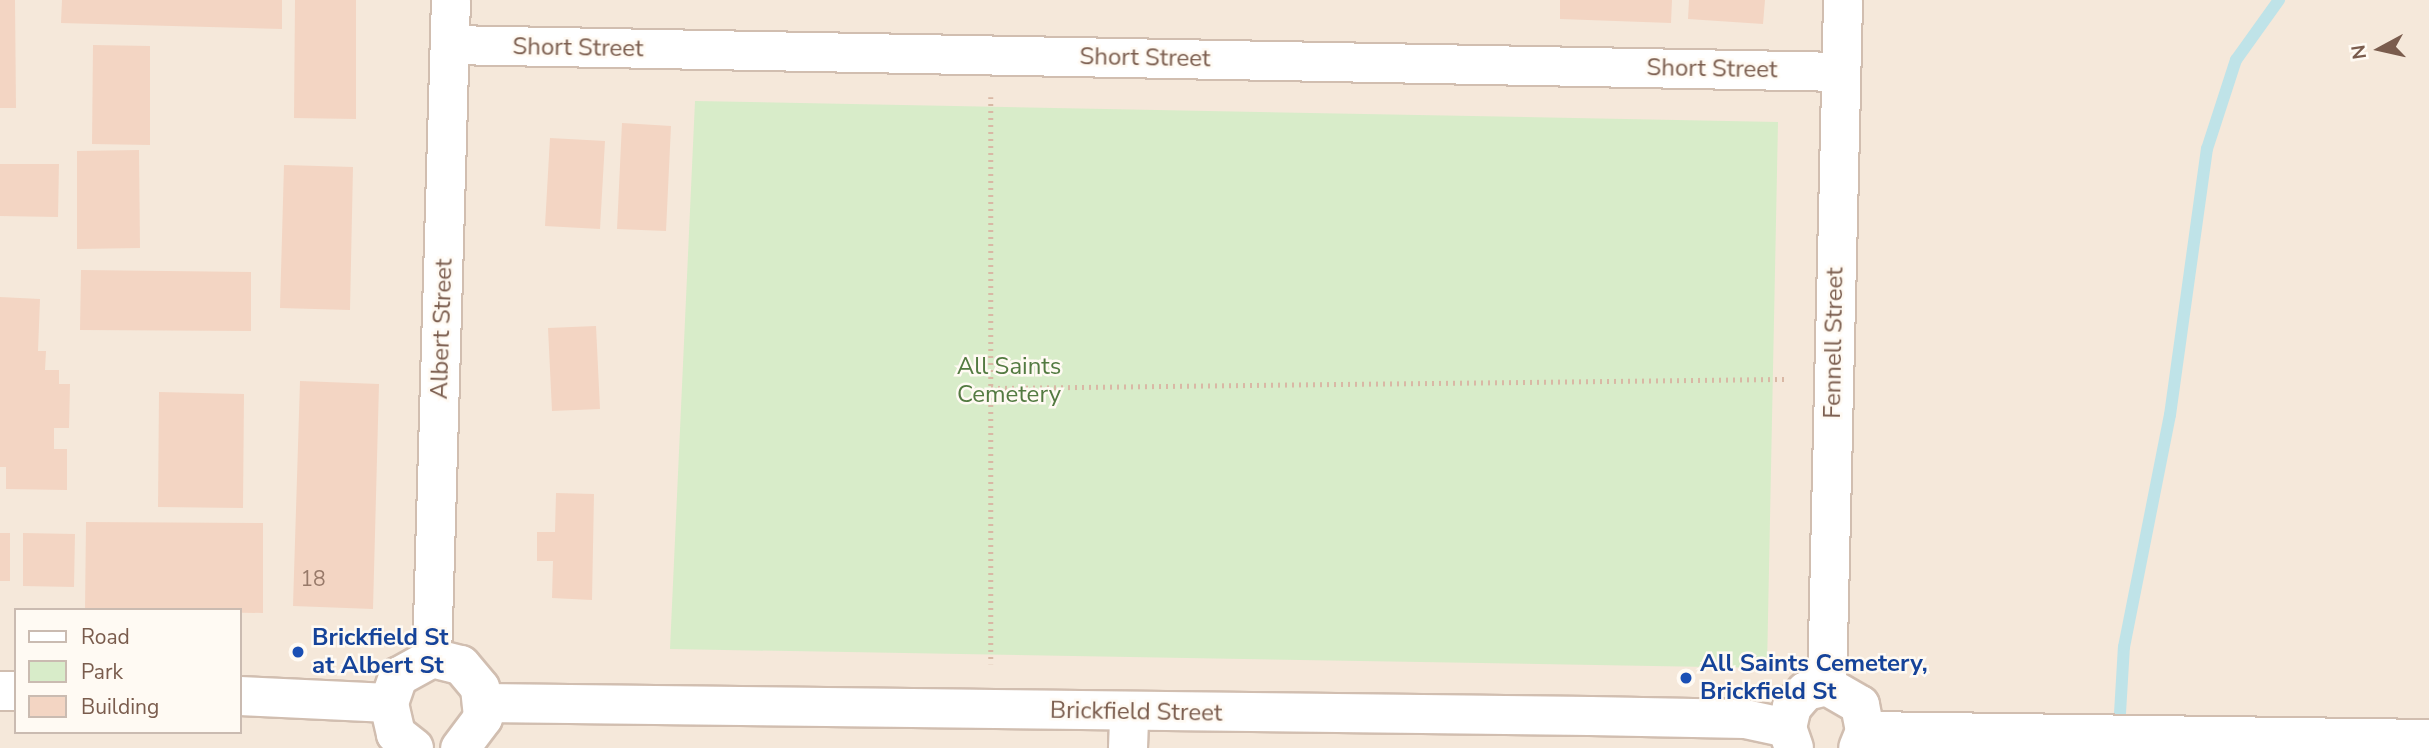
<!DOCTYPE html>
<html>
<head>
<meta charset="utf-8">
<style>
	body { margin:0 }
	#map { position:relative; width:2429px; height:748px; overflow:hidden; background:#fdf6ec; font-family:"Nunito Sans",sans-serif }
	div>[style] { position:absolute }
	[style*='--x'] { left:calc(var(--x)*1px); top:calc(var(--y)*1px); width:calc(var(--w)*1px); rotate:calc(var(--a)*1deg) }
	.residential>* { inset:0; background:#f5e8da }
	.green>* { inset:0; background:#d8ecc9 }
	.stream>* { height:12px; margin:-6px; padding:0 6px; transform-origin:6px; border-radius:6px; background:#bfe3e8 }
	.building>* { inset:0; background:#f3d5c3 }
	.path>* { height:4.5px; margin-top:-2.25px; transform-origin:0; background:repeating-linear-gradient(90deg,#d9b8a5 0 2px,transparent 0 7px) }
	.roads { filter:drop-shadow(2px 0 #d1beb0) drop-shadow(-2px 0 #d1beb0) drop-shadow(0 2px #d1beb0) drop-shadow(0 -2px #d1beb0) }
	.street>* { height:38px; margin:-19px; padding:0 19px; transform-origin:19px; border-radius:19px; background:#fff }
	.dots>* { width:19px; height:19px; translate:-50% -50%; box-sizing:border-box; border:4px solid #fffaf3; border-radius:50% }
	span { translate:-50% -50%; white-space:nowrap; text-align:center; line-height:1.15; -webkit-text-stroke:5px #fffaf3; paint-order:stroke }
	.number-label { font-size:21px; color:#987a6a }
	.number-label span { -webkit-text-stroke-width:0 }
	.street-label { font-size:24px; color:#7a5c4d }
	.park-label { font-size:24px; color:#537a41 }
	.transit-label { font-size:24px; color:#164399; font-weight:700 }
	.left { translate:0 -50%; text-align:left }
	.legend { position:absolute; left:14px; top:608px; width:228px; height:126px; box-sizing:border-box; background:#fffaf3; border:2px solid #cabbb1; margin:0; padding:9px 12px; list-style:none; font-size:21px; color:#7a5c4d }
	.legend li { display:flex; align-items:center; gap:14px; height:35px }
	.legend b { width:35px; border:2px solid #cabbb1 }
	.north { position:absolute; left:2345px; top:14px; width:70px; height:70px; -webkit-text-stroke:5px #fffaf3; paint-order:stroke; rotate:262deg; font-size:19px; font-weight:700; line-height:28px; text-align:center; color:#7a5c4d }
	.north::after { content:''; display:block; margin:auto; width:24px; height:32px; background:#7a5c4d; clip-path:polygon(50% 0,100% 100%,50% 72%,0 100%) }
</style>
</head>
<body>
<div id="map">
	<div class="residential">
		<div style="clip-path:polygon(evenodd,0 0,2429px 0,2429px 748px,0 748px,0 0,16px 610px,240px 610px,240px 732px,16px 732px,16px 610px)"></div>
	</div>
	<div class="green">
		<div style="clip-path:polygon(695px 101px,1778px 122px,1767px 668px,670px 649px)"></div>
	</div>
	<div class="stream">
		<div style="--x:2119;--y:730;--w:83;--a:-86.6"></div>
		<div style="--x:2124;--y:647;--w:237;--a:-78.8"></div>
		<div style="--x:2170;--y:415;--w:269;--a:-82.1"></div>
		<div style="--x:2207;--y:149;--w:94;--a:-72"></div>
		<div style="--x:2236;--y:60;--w:74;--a:-54.4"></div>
	</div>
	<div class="building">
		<div style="clip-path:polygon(0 0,15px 0,16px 108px,0 108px)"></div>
		<div style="clip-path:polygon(62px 0,282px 0,282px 29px,61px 23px)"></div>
		<div style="clip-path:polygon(295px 0,356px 0,356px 119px,294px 118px)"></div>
		<div style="clip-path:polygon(1560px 0,1672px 0,1671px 23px,1560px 19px)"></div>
		<div style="clip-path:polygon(1689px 0,1765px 0,1763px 24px,1688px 19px)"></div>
		<div style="clip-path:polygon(93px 45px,150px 46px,150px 145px,92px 144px)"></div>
		<div style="clip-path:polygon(622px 123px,671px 126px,666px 231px,617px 229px)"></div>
		<div style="clip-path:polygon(550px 138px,605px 141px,600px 229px,545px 226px)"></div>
		<div style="clip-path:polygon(139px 150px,140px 248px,77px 249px,77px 151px)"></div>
		<div style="clip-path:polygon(0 164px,59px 164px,58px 217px,0 216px)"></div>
		<div style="clip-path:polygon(284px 165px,353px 167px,350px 310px,280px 308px)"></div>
		<div style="clip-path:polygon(81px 270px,251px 272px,251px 331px,80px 330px)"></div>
		<div style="clip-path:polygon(0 297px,40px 299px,38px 351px,46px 351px,45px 370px,59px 370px,59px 384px,70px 384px,69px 428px,54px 428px,54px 449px,67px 449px,67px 490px,6px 489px,6px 467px,0 467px)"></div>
		<div style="clip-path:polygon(596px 326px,600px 409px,552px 411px,548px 328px)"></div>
		<div style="clip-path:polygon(300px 381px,379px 384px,373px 609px,293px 606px)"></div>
		<div style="clip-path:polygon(159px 392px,244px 394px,243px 508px,158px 507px)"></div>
		<div style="clip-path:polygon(556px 493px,594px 494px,592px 600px,552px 598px,553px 561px,537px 561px,537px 532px,555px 532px)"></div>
		<div style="clip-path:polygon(86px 522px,263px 523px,263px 613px,85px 610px)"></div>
		<div style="clip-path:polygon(0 533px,10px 533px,10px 581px,0 581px)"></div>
		<div style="clip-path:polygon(23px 533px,75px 534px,74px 587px,23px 586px)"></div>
	</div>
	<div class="path">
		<div style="--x:991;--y:97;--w:567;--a:90"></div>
		<div style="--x:991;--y:388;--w:796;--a:-0.65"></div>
	</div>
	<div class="roads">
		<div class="street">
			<div style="--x:450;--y:45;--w:1391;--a:1.11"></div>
			<div style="--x:432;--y:658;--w:658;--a:-88.35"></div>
			<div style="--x:1827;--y:686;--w:686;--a:-88.66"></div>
			<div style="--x:0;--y:691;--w:16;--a:0"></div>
			<div style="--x:240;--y:696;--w:149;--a:2.7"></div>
			<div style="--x:484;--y:703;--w:1106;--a:0.67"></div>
			<div style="--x:1590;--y:716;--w:155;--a:1.1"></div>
			<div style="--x:1745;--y:719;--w:43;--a:12.1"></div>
			<div style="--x:1865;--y:731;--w:564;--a:0.81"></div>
			<div style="--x:414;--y:748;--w:23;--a:-142"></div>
			<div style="--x:396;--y:734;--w:32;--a:-103"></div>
			<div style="--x:389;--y:703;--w:28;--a:-71"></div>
			<div style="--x:398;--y:677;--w:39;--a:-29"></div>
			<div style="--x:432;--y:658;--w:30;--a:14"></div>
			<div style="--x:461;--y:665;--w:30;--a:50"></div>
			<div style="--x:480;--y:688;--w:30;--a:84"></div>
			<div style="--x:483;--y:718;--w:38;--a:127"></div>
			<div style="--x:1128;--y:748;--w:36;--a:-88"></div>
			<div style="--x:1794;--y:748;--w:21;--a:-109"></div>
			<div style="--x:1787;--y:728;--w:22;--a:-77"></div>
			<div style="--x:1792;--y:707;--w:21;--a:-49"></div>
			<div style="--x:1806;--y:691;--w:22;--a:-13"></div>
			<div style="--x:1827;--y:686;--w:38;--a:30"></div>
			<div style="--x:1860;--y:705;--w:26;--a:79"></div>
			<div style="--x:1865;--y:731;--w:18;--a:112"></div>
		</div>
	</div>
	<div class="dots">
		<div style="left:298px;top:652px;background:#1a4fb4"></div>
		<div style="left:1686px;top:678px;background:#1a4fb4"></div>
	</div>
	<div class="number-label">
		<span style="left:313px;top:579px">18</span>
	</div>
	<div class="street-label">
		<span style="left:578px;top:48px;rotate:1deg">Short Street</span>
		<span style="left:1145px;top:58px;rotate:1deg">Short Street</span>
		<span style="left:1712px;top:69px;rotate:1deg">Short Street</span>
		<span style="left:442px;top:329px;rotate:-88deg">Albert Street</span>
		<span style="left:1834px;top:343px;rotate:-89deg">Fennell Street</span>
		<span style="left:1136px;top:712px;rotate:1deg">Brickfield Street</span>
	</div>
	<div class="park-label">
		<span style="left:1009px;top:381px">All Saints<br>Cemetery</span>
	</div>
	<div class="transit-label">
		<span class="left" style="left:312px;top:652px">Brickfield St<br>at Albert St</span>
		<span class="left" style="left:1700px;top:678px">All Saints Cemetery,<br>Brickfield St</span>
	</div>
	<ul class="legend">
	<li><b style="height:9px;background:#fff"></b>Road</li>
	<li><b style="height:19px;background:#d8ecc9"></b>Park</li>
	<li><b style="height:19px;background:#f3d5c3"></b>Building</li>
	</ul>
	<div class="north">N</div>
</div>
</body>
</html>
